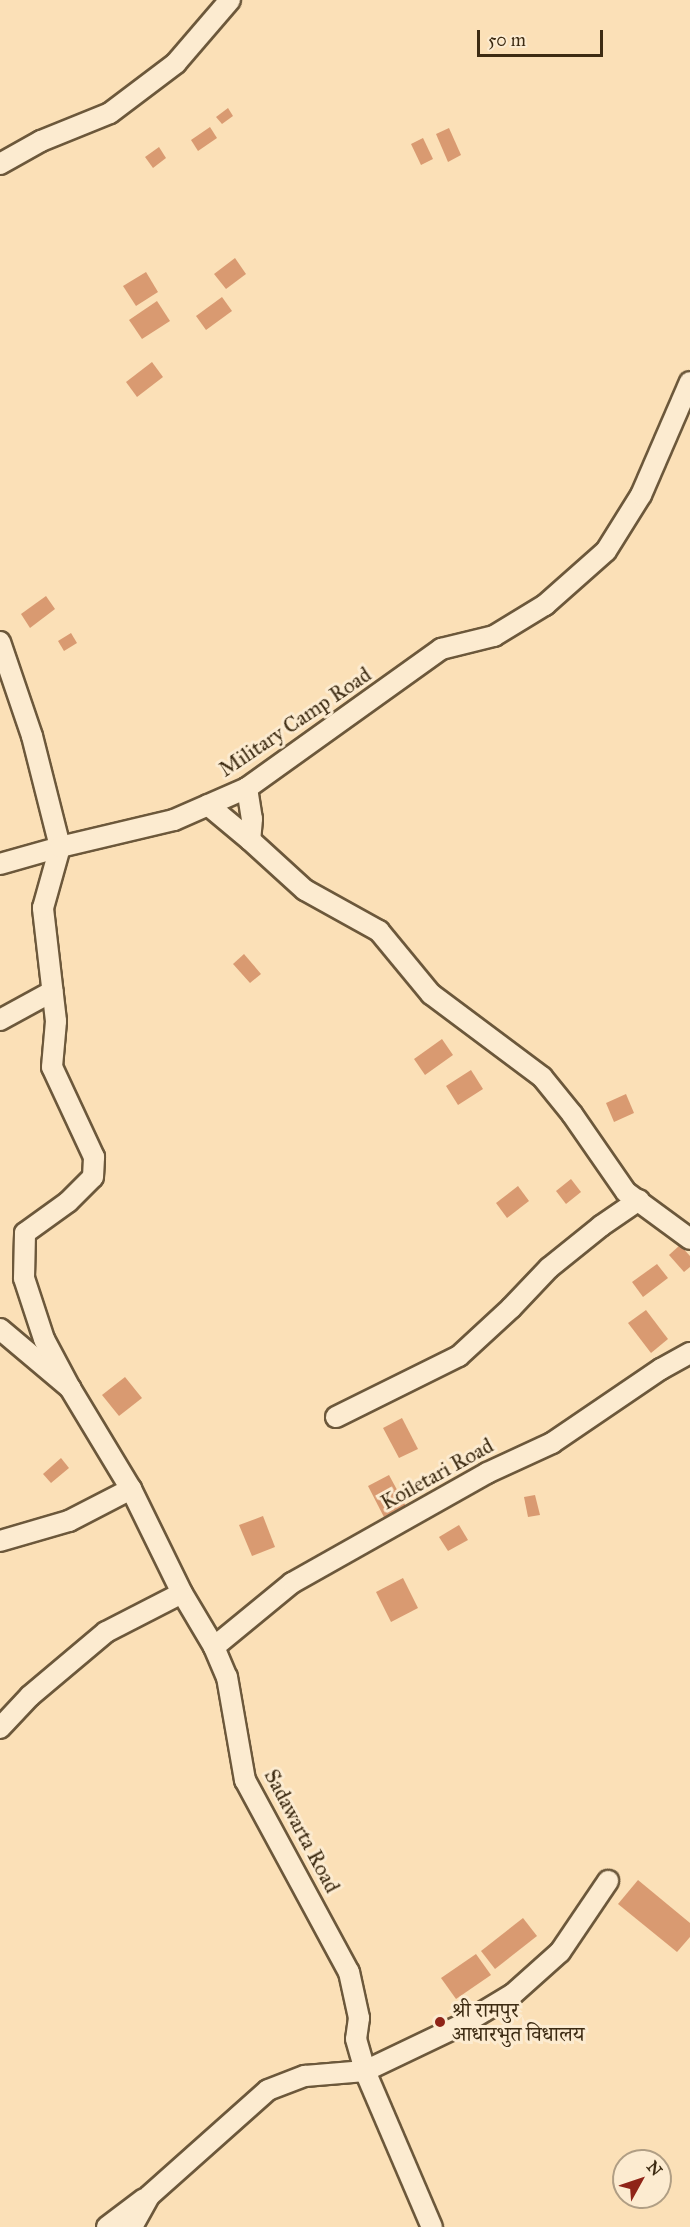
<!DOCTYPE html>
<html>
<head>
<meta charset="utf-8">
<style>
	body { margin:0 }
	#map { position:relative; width:690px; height:2227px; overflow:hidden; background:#fbe0b7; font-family:"IM FELL Great Primer","Noto Serif Devanagari",serif }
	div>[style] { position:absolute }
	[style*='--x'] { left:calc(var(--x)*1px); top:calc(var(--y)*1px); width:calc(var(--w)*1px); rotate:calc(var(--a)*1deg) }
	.building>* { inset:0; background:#d99a71 }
	.roads { filter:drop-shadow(2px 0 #6c583b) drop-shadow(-2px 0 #6c583b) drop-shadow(0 2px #6c583b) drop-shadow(0 -2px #6c583b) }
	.minor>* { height:20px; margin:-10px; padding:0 10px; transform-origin:10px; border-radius:10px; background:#fcebd0 }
	.dots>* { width:16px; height:16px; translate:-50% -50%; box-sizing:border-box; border:3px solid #fcebd0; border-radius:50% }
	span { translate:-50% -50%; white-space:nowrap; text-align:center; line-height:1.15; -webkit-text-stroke:6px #fcebd0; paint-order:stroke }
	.street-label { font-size:21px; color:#3d2b12 }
	.poi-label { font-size:21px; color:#3d2b12 }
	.left { translate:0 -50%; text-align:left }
	.north { position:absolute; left:612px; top:2149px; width:60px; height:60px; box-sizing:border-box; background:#fcebd0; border:2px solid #b09e84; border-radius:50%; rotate:50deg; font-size:16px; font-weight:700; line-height:24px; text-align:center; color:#3d2b12 }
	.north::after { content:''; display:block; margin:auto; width:21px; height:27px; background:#8f2418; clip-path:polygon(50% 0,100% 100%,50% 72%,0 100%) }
	.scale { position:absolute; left:477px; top:30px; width:126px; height:27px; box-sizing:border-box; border:3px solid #3d2b12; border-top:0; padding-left:8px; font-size:18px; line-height:21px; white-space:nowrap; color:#3d2b12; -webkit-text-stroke:4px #fcebd0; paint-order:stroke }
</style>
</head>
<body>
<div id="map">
	<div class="building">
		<div style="clip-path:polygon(228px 108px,233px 116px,222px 124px,216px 117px)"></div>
		<div style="clip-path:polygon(210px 127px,217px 138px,198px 151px,191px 140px)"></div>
		<div style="clip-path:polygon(449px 128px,461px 155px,448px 162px,436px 134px)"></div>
		<div style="clip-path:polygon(423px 138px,433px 159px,421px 165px,411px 144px)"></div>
		<div style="clip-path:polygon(159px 147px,166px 158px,153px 168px,145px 157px)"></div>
		<div style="clip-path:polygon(235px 258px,246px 274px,226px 289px,214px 274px)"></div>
		<div style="clip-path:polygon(146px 272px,158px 292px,136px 306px,123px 286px)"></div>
		<div style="clip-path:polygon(222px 297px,232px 311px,206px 330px,196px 316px)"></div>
		<div style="clip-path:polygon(157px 301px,170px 321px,142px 339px,129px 320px)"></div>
		<div style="clip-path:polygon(152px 362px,163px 377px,137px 397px,126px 382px)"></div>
		<div style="clip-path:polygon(46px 596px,55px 609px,30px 628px,21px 614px)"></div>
		<div style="clip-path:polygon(71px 633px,77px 643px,64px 651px,58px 641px)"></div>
		<div style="clip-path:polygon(244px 954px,261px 974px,250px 983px,233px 964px)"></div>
		<div style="clip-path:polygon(442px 1039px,453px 1055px,425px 1075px,414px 1059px)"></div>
		<div style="clip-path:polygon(471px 1070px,483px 1089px,458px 1105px,446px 1086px)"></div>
		<div style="clip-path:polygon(626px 1094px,634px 1113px,614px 1122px,606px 1103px)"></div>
		<div style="clip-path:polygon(571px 1179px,581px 1192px,566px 1204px,556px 1191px)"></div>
		<div style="clip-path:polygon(518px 1186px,529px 1201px,507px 1218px,496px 1203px)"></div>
		<div style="clip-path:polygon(680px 1245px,690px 1256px,690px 1267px,684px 1272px,669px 1255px)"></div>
		<div style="clip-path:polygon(657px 1264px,668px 1278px,643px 1297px,632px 1282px)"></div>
		<div style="clip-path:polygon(646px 1310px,668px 1339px,651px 1353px,628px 1323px)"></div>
		<div style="clip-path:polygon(125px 1377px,142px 1398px,119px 1416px,102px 1395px)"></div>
		<div style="clip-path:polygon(402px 1418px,418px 1449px,399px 1458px,383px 1428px)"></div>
		<div style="clip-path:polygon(61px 1458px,69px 1468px,51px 1483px,43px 1474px)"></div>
		<div style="clip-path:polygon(389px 1475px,408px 1510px,386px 1521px,368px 1486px)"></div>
		<div style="clip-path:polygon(535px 1495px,540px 1515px,528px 1517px,524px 1497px)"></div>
		<div style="clip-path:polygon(263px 1516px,275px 1547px,252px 1556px,239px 1525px)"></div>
		<div style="clip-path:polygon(459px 1525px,468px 1540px,448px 1551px,439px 1537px)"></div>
		<div style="clip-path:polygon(403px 1578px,418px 1608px,391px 1622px,376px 1592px)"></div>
		<div style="clip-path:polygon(638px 1880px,690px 1923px,690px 1937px,677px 1952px,618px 1904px)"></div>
		<div style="clip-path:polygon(523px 1918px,537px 1936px,495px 1969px,481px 1951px)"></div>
		<div style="clip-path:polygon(476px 1954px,491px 1975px,456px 1999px,441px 1978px)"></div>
	</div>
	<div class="roads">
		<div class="minor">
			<div style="--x:0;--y:164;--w:47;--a:-29.3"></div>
			<div style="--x:41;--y:141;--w:74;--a:-22.1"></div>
			<div style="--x:110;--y:113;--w:83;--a:-37.1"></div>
			<div style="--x:176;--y:63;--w:83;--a:-49.4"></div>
			<div style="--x:0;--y:642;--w:99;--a:71.2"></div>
			<div style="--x:32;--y:736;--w:114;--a:75.8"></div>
			<div style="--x:60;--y:847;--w:62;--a:164.2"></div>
			<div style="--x:247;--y:788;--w:31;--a:81"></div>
			<div style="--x:252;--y:819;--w:21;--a:95"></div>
			<div style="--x:250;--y:840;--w:74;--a:42.3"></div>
			<div style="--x:305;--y:890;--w:85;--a:29"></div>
			<div style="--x:379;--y:931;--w:82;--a:50.5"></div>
			<div style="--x:431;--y:994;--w:139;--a:36.8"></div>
			<div style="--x:542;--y:1077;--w:48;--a:51"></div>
			<div style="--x:572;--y:1114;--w:95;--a:55.3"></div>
			<div style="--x:626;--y:1192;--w:79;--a:36.3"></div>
			<div style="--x:208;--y:805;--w:55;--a:39.8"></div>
			<div style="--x:0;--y:1020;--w:60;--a:-28.7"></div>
			<div style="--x:0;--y:1329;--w:92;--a:40.1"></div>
			<div style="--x:70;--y:1388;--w:118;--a:58.9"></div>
			<div style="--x:131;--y:1489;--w:116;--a:63.9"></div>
			<div style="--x:182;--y:1593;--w:63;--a:59.3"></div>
			<div style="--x:214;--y:1647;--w:33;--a:67"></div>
			<div style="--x:227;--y:1677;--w:105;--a:80.1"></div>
			<div style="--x:245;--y:1780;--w:218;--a:61.6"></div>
			<div style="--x:349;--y:1972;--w:47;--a:77.7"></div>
			<div style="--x:359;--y:2018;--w:21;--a:98"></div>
			<div style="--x:356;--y:2039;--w:33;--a:74"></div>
			<div style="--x:365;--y:2071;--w:170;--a:66.8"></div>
			<div style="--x:70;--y:1388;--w:55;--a:-118"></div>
			<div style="--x:44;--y:1339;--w:64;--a:-108.2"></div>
			<div style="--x:24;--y:1278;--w:45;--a:-88.7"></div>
			<div style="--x:25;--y:1233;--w:53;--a:-35.8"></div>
			<div style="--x:68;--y:1202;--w:35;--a:-45"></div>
			<div style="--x:93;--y:1177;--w:20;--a:-87"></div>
			<div style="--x:94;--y:1157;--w:99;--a:-115"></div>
			<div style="--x:52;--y:1067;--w:46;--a:-85"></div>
			<div style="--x:56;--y:1021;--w:114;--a:-96.6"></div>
			<div style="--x:43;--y:908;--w:63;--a:-74.4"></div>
			<div style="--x:60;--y:847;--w:117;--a:-13.3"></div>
			<div style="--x:174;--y:820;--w:80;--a:-23.7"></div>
			<div style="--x:247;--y:788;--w:239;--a:-35.6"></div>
			<div style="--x:441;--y:649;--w:55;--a:-13.8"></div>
			<div style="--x:494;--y:636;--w:60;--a:-31.3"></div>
			<div style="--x:545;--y:605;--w:81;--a:-41.5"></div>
			<div style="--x:606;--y:551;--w:66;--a:-58"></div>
			<div style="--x:641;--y:495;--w:123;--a:-66.6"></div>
			<div style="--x:336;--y:1417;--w:137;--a:-26.4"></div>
			<div style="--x:459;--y:1356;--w:71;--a:-42.7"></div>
			<div style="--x:511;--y:1308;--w:55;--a:-46.5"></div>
			<div style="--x:549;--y:1268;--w:67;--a:-38.9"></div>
			<div style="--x:601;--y:1226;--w:46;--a:-34.4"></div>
			<div style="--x:0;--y:1541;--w:72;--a:-16.2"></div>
			<div style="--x:69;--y:1521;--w:70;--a:-27.3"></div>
			<div style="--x:214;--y:1647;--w:101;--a:-39.4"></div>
			<div style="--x:292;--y:1583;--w:224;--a:-29.4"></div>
			<div style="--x:487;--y:1473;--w:72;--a:-24.8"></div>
			<div style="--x:552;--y:1443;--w:132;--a:-34.2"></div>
			<div style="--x:661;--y:1369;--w:33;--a:-29"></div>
			<div style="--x:0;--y:1728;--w:44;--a:-46.8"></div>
			<div style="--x:30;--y:1696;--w:99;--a:-40.1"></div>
			<div style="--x:106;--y:1632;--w:85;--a:-27.2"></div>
			<div style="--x:107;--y:2227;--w:46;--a:-37.1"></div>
			<div style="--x:132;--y:2227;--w:35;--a:-61"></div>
			<div style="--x:149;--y:2196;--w:159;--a:-41.7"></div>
			<div style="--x:268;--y:2090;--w:40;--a:-21"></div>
			<div style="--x:305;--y:2076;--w:60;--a:-4.8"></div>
			<div style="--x:365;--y:2071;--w:109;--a:-25.6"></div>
			<div style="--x:463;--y:2024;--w:58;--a:-31"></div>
			<div style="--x:513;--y:1994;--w:63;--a:-41.8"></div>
			<div style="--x:560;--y:1952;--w:86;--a:-55.9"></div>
		</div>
	</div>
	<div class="dots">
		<div style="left:440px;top:2022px;background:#8f2418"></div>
	</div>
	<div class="street-label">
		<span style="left:295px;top:722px;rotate:-34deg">Military Camp Road</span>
		<span style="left:437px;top:1474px;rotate:-29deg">Koiletari Road</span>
		<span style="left:302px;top:1831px;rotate:62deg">Sadawarta Road</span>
	</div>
	<div class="poi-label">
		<span class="left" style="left:452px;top:2022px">श्री रामपुर<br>आधारभुत विधालय</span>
	</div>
	<div class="north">N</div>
	<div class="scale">50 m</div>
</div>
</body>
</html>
